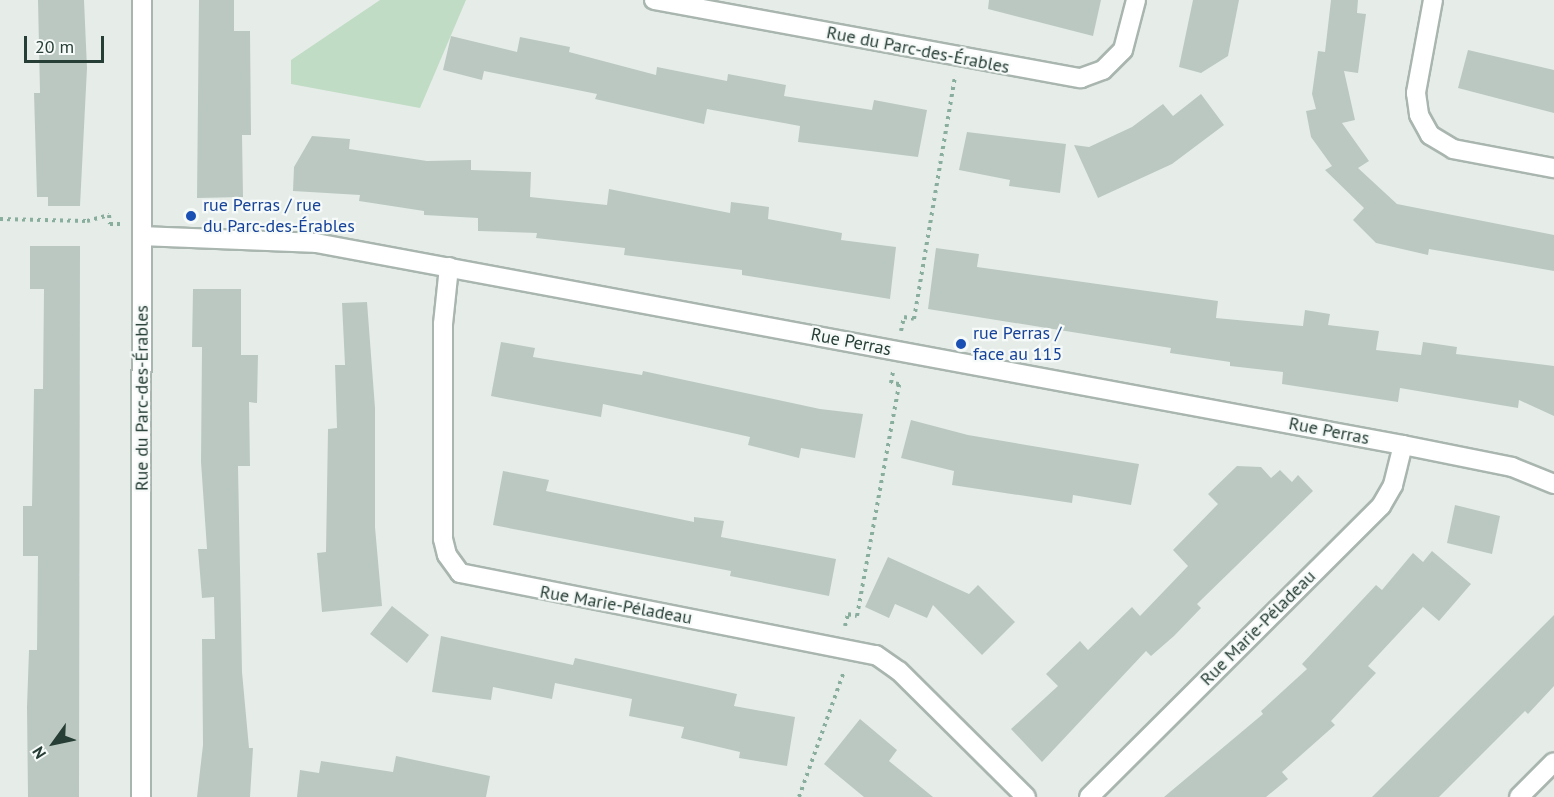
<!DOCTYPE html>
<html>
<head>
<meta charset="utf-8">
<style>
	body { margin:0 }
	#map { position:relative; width:1554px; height:797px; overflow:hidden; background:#e6ede9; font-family:"PT Sans",sans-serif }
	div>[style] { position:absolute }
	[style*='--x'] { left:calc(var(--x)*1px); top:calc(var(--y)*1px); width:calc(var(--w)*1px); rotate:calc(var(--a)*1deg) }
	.green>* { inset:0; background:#c1dcc5 }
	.building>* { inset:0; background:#bbc8c2 }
	.path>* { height:4px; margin-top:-2px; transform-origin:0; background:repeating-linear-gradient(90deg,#89ae9e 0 3px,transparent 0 7.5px) }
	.roads { filter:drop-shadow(2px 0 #a9b5af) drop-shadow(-2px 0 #a9b5af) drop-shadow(0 2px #a9b5af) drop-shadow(0 -2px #a9b5af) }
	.minor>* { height:18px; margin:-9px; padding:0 9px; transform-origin:9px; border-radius:9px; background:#fff }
	.dots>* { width:16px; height:16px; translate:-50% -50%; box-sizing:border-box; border:3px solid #f6faf8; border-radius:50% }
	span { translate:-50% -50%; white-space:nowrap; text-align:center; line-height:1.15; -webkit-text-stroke:4.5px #f6faf8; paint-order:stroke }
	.street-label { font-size:18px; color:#263e35 }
	.transit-label { font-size:18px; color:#164399 }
	.left { translate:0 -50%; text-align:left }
	.north { position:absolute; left:24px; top:713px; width:60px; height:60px; -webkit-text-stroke:4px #f6faf8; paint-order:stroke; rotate:237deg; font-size:16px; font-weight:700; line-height:24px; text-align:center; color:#263e35 }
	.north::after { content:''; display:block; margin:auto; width:21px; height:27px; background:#263e35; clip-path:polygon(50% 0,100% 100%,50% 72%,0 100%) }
	.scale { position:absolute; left:24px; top:36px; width:80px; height:27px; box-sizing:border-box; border:3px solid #263e35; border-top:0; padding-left:8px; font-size:18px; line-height:21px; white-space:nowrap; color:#263e35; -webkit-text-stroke:4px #f6faf8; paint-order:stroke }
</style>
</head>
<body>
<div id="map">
	<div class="green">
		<div style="clip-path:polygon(380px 0,466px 0,420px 108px,291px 84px,291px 60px)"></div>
	</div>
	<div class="building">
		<div style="clip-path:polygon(38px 0,84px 0,87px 68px,80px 206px,48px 206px,48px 197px,37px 197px,34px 93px,40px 93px)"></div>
		<div style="clip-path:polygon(199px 0,234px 0,234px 31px,250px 31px,251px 135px,242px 135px,243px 197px,197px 198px)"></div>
		<div style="clip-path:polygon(989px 0,1101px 0,1093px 36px,988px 9px)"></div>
		<div style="clip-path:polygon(1193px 0,1239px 0,1228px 56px,1201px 73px,1179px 67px)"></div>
		<div style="clip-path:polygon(1331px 0,1358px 0,1357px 13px,1366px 14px,1358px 73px,1344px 71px,1355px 120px,1342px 123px,1369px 161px,1358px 168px,1397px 204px,1554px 235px,1554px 271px,1429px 249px,1428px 255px,1376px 243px,1353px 220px,1364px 208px,1325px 170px,1332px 166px,1311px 137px,1306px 111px,1316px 109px,1312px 94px,1318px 51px,1325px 52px)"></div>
		<div style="clip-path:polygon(451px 36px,517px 52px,520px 37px,570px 47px,569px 52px,656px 75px,657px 67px,727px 81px,728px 74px,786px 85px,784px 96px,872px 110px,874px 100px,927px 110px,918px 157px,798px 142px,800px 126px,707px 109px,704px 124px,595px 99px,597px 94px,484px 71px,482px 80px,443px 70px)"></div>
		<div style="clip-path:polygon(1468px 50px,1554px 70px,1554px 113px,1458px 88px)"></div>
		<div style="clip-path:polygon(1201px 94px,1224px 125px,1172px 164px,1098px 198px,1074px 145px,1089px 147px,1132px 127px,1163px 104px,1173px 116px)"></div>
		<div style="clip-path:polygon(967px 132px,1066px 144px,1060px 193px,1009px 186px,1010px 180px,959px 170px)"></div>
		<div style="clip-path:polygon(312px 136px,350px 139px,349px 149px,427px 161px,471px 160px,471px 170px,531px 172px,530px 197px,607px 205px,609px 189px,730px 213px,731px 202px,769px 207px,768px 219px,842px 233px,841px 240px,896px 247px,890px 299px,742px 275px,742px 270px,624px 255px,625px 248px,536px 238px,537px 233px,478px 231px,478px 218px,424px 215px,424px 211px,359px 201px,360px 195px,293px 191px,294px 167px)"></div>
		<div style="clip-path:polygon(30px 246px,80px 246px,79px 797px,28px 797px,27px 707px,29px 650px,37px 650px,38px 556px,23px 556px,23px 506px,32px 506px,34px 389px,43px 389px,44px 289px,30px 289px)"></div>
		<div style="clip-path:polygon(936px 248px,979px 254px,977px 267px,1218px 301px,1216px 318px,1303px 326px,1305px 310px,1330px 314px,1328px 325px,1379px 331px,1376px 350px,1421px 355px,1423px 342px,1457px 347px,1456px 354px,1554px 366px,1554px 416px,1519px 400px,1518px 408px,1400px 388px,1398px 402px,1282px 384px,1283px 372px,1230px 366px,1230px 362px,1170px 353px,1171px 348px,928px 309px)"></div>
		<div style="clip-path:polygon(193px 289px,241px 289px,241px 355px,258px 355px,257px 403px,249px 402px,250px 466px,238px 466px,242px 672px,249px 748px,253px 748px,250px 797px,197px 797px,203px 745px,202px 639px,215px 639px,214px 597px,202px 598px,198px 549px,207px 549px,201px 462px,202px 347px,192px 347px)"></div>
		<div style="clip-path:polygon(367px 302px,375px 408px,375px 527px,382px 606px,322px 612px,317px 553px,326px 552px,328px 429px,337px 428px,335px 365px,345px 365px,342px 303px)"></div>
		<div style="clip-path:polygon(501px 342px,535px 348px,533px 357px,642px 375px,643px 371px,820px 409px,863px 414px,855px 458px,801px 448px,799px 458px,748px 445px,750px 437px,603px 404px,601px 417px,491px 396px)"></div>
		<div style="clip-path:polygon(911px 420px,968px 435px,1139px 464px,1131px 505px,1073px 495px,1072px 503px,952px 485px,954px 471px,901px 458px)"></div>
		<div style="clip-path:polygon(1237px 466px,1261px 467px,1271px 478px,1280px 470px,1292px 482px,1298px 475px,1313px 491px,1197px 604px,1201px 608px,1174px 636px,1151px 656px,1146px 651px,1042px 762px,1011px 729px,1058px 686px,1046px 674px,1080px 641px,1088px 650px,1132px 607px,1140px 616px,1188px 566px,1173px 550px,1218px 504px,1208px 494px)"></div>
		<div style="clip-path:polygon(503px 471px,549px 480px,546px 491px,694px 522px,694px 517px,724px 521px,721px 537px,836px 559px,829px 596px,730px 576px,731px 571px,493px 525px)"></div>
		<div style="clip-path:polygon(1455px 505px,1500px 516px,1492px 554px,1447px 543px)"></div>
		<div style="clip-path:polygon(1432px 551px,1471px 584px,1439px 621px,1423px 607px,1368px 666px,1376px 673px,1331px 721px,1335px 725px,1282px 772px,1288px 779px,1266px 797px,1164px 797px,1263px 714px,1261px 711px,1307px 669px,1302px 664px,1376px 585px,1382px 590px,1413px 553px,1423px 562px)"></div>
		<div style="clip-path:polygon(888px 557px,969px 594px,978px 585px,1015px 622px,982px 655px,933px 605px,927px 618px,895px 604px,889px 618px,865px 607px)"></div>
		<div style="clip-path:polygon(392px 606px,429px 635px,407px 663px,370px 634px)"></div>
		<div style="clip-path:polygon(1554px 615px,1554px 686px,1528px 714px,1525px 711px,1439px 797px,1372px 797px)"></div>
		<div style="clip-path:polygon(441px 636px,573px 665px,575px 658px,737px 694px,734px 706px,795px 717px,787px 766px,739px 758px,740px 752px,681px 738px,684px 727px,629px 716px,632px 699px,555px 683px,552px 699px,493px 687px,491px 700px,432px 692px)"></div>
		<div style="clip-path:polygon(860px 719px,897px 750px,889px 761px,933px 797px,864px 797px,824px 764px)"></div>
		<div style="clip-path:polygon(396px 756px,490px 776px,486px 797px,297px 797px,300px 770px,319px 773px,321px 761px,393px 772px)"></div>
	</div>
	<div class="path">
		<div style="--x:0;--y:219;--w:87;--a:1.3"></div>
		<div style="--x:87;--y:221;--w:23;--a:-15"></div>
		<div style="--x:109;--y:215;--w:9;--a:84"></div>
		<div style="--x:110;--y:224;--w:11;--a:0"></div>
		<div style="--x:901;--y:331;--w:14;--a:-78"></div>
		<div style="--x:904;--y:317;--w:10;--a:11"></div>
		<div style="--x:914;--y:319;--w:246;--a:-80.4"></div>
		<div style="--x:845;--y:626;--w:12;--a:-76"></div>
		<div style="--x:848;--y:614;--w:9;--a:13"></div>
		<div style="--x:857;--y:616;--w:236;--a:-79.7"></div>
		<div style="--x:899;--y:384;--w:8;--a:-173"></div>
		<div style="--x:891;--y:383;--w:11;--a:-80"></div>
		<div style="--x:799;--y:797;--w:134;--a:-70.3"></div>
	</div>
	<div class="roads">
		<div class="minor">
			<div style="--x:654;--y:0;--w:434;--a:10.4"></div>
			<div style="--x:1081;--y:78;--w:23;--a:-20"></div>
			<div style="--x:1103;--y:70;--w:28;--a:-45"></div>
			<div style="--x:1123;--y:50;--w:52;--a:-75.4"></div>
			<div style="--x:1433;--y:0;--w:95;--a:100.4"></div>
			<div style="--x:1416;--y:93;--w:22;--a:82"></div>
			<div style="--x:1419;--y:115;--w:23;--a:61"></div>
			<div style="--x:1430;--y:135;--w:27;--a:31"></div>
			<div style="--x:1453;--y:149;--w:103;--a:10.7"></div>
			<div style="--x:143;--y:236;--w:173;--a:2.3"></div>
			<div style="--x:316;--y:243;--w:1106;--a:10.53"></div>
			<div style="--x:1403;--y:445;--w:111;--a:11.4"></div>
			<div style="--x:1512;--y:467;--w:45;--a:22"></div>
			<div style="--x:449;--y:267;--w:57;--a:96"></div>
			<div style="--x:443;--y:324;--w:215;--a:90"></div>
			<div style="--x:443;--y:539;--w:16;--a:76"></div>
			<div style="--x:447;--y:555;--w:22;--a:54"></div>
			<div style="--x:460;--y:573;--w:424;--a:11.2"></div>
			<div style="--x:876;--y:655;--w:28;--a:35"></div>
			<div style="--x:899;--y:671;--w:179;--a:44.8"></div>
			<div style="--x:141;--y:797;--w:797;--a:-89.93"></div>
			<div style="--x:1089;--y:797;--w:412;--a:-44.9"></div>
			<div style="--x:1381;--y:506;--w:24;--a:-60"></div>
			<div style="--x:1393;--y:485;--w:41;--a:-76"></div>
			<div style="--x:1519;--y:797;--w:49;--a:-45"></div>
		</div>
	</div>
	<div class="dots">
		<div style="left:191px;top:216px;background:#1a4fb4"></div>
		<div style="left:961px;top:344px;background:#1a4fb4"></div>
	</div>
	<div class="street-label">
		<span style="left:918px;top:50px;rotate:11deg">Rue du Parc-des-Érables</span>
		<span style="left:851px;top:342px;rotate:11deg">Rue Perras</span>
		<span style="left:142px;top:398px;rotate:-90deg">Rue du Parc-des-Érables</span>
		<span style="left:1329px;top:431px;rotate:11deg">Rue Perras</span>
		<span style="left:616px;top:605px;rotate:10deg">Rue Marie-Péladeau</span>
		<span style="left:1258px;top:628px;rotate:-45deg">Rue Marie-Péladeau</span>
	</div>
	<div class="transit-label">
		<span class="left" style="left:203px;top:216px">rue Perras / rue<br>du Parc-des-Érables</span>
		<span class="left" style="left:973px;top:344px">rue Perras /<br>face au 115</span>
	</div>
	<div class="north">N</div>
	<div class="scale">20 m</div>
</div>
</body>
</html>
